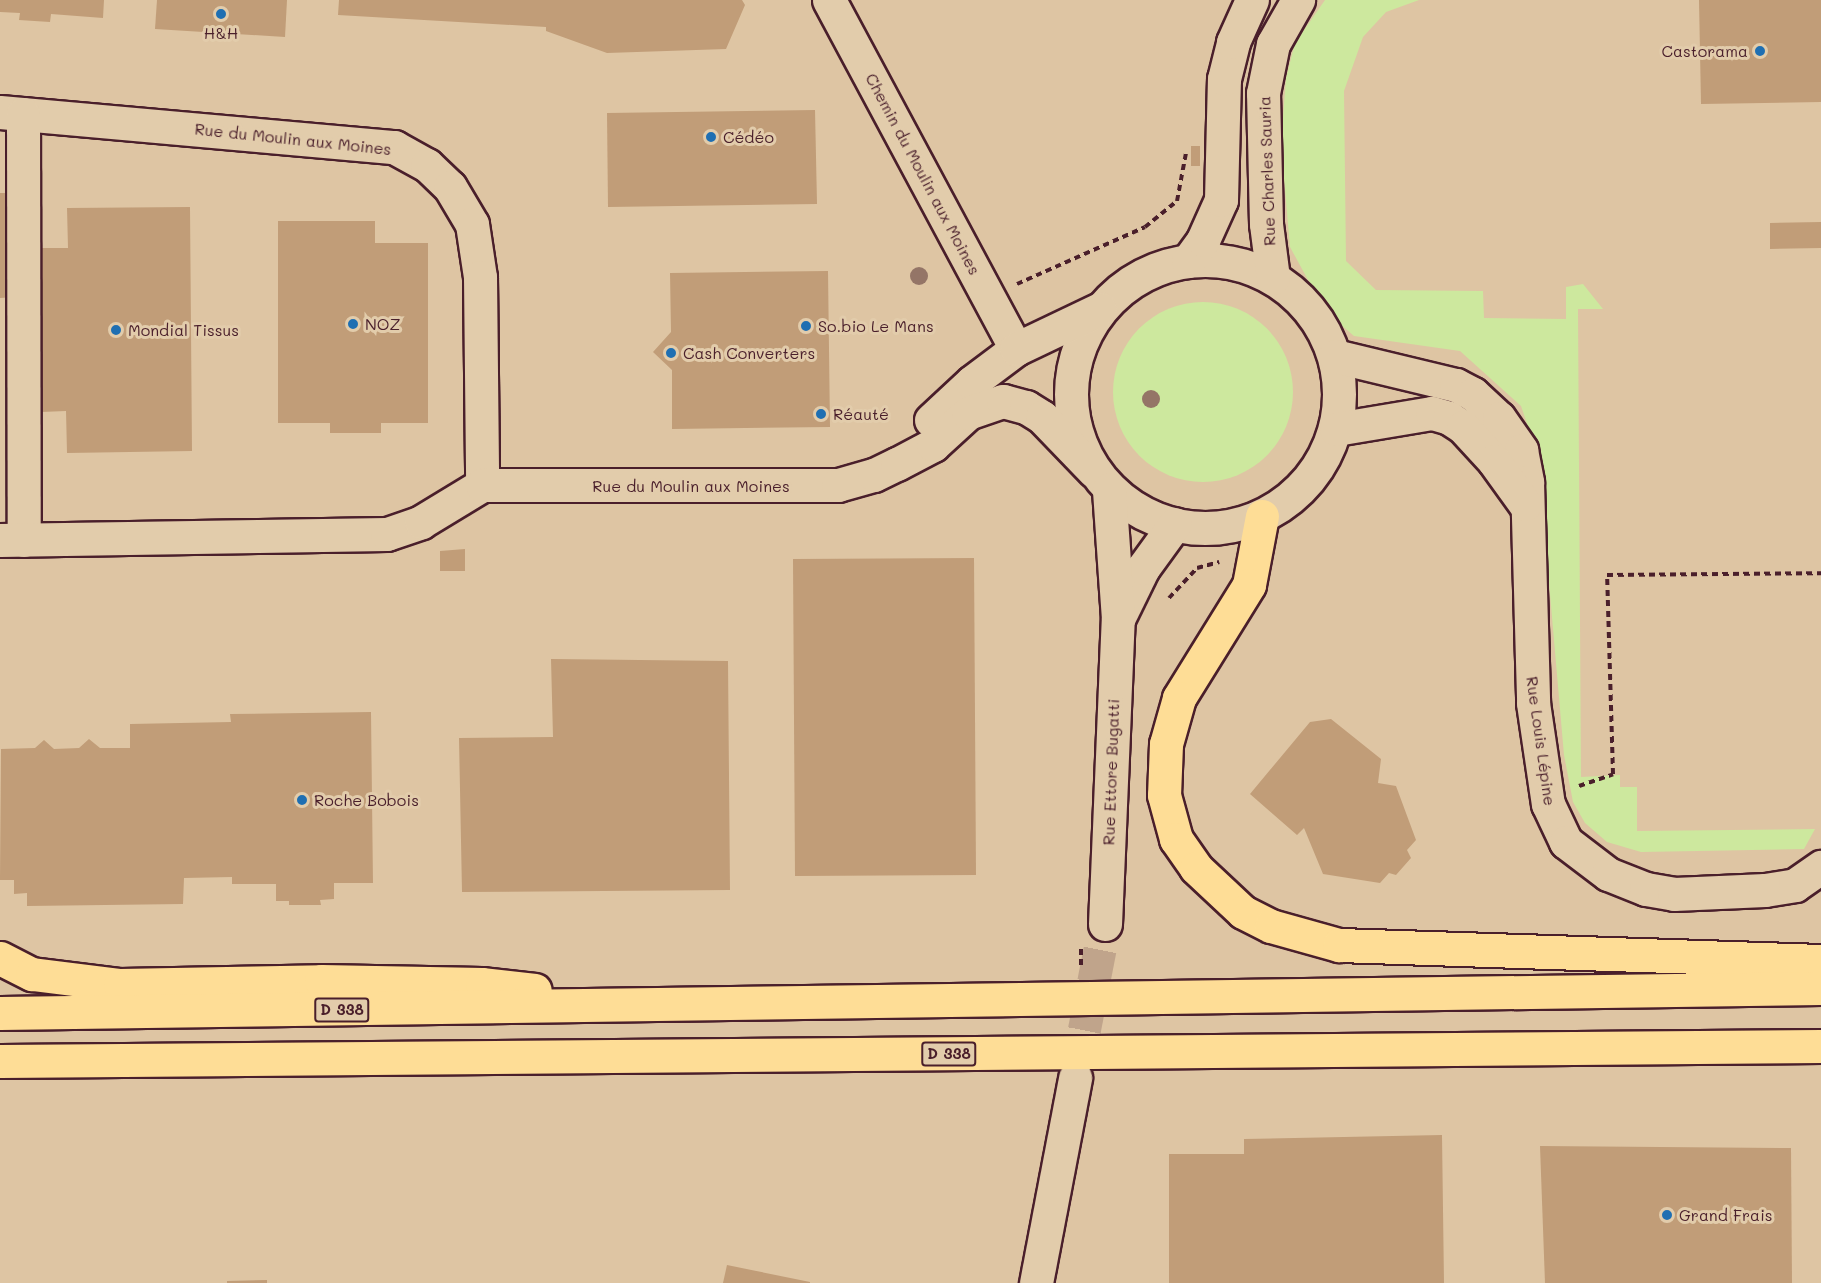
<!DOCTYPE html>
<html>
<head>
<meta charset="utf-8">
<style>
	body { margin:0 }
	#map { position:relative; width:1821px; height:1283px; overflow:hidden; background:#dec5a3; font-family:Mali,sans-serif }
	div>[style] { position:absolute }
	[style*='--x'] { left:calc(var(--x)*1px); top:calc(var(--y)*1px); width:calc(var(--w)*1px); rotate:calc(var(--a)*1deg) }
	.green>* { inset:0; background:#cde89e }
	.round { border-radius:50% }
	.building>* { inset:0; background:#c19d78 }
	.minor-tunnel>* { height:33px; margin-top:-16.5px; transform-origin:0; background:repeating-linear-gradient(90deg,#c0a48b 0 33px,transparent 0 49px) }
	.path>* { height:4px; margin-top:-2px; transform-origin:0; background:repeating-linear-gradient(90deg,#4a1f2b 0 6px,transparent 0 10.5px) }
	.roads { filter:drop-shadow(2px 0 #4a1f2b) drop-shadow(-2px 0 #4a1f2b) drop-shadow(0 2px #4a1f2b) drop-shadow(0 -2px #4a1f2b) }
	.minor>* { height:33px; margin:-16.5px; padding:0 16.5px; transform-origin:16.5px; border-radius:16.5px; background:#e2ccab }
	.minor>.ring { margin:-16.5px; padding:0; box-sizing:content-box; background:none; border:33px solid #e2ccab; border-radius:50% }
	.highway>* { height:33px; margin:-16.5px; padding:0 16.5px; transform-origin:16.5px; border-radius:16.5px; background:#fedd96 }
	.trees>* { width:18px; height:18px; margin:-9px; border-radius:50%; background:#947567 }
	.dots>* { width:16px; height:16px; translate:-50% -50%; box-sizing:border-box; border:3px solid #e2ccab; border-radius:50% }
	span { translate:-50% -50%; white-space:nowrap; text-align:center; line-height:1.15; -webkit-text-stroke:6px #e2ccab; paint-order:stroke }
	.shield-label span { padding:2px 4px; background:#e2ccab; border:2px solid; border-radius:4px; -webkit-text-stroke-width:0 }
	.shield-label { font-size:15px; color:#4a1f2b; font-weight:700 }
	.poi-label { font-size:16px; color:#4a1f2b }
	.right { translate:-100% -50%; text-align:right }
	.left { translate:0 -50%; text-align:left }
	.street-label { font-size:16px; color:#4a1f2b }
</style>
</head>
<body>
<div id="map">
	<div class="green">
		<div style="clip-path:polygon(1325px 0,1419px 0,1386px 12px,1363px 37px,1344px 91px,1346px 261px,1376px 290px,1483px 291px,1484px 318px,1566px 319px,1566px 287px,1583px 284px,1603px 309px,1578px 309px,1581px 777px,1620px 775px,1620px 787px,1637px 787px,1637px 831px,1815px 829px,1804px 849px,1641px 852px,1607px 842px,1585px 823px,1573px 802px,1564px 755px,1538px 456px,1521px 406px,1460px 351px,1354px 336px,1325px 311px,1290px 247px,1281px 144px,1286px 78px,1295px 43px)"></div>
		<div class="round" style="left:1113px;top:302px;width:180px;height:180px"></div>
	</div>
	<div class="building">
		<div style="clip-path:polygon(0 0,104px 0,103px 18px,51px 14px,50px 22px,19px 20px,20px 13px,0 12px)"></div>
		<div style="clip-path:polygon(157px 0,287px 0,285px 37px,155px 29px)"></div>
		<div style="clip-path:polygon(339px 0,742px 0,745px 5px,726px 49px,607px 53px,546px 31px,546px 27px,338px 15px)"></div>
		<div style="clip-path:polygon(1699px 0,1821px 0,1821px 102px,1701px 104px)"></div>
		<div style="clip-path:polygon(815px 110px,817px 204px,608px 207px,607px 113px)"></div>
		<div style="clip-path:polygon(1191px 146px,1200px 146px,1200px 166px,1191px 166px)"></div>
		<div style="clip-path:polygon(0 193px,15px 193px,16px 297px,0 298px)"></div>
		<div style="clip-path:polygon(190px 207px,192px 451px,67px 453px,66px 411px,41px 412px,40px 248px,68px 248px,67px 208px)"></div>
		<div style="clip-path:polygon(278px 221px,375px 221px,375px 243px,428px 243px,428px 423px,381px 423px,381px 433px,330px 433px,330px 423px,278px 423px)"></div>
		<div style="clip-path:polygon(1821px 222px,1821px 248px,1770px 249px,1770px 223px)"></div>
		<div style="clip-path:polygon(828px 271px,830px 427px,672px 429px,672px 370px,653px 352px,671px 332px,670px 273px)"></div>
		<div style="clip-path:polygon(465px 549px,465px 571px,440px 571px,440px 551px)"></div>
		<div style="clip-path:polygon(974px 558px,976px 875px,795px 876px,793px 559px)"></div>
		<div style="clip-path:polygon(551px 659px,728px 661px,730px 890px,462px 892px,459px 738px,553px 737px)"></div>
		<div style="clip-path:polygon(371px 712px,373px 883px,334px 883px,334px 899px,320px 900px,321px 905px,289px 905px,289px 901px,276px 901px,276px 884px,232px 884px,232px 877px,184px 878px,183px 904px,27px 906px,27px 893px,14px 894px,14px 880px,0 880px,1px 749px,35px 748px,44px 740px,54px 749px,79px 748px,89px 739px,100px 748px,130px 748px,130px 724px,231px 722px,230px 714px)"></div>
		<div style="clip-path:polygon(1331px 719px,1381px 759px,1378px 783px,1396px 786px,1416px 840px,1407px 850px,1411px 858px,1396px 875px,1389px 873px,1380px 883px,1323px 874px,1304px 828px,1297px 835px,1250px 794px,1310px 722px)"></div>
		<div style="clip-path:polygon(1442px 1135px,1444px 1283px,1169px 1283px,1169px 1154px,1244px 1154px,1244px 1139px)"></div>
		<div style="clip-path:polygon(1540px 1146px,1791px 1148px,1792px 1283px,1545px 1283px)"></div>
		<div style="clip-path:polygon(727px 1265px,810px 1282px,810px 1283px,723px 1283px)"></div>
		<div style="clip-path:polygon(267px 1280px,267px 1283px,227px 1283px,227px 1281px)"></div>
	</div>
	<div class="minor-tunnel">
		<div style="--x:1075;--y:1078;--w:157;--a:-79"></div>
	</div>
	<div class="path">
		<div style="--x:1017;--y:284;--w:140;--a:-24"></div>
		<div style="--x:1145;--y:227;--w:41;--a:-39.1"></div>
		<div style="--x:1177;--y:201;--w:49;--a:-79.4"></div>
		<div style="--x:1169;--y:598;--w:41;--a:-47"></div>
		<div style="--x:1197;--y:568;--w:23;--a:-15"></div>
		<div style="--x:1579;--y:786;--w:36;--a:-19"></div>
		<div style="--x:1613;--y:774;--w:199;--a:-91.7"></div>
		<div style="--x:1607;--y:575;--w:214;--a:-0.5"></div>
		<div style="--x:1081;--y:965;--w:16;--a:-90"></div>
	</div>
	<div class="roads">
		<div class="minor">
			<div style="--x:829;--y:0;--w:396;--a:61.8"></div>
			<div style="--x:0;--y:112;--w:396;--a:5.1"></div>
			<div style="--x:394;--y:147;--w:38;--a:29"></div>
			<div style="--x:427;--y:165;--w:32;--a:44"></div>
			<div style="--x:450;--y:187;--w:43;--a:59.3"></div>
			<div style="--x:472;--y:224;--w:54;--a:81.4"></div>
			<div style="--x:480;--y:277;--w:208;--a:89.4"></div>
			<div style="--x:23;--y:114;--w:426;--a:89.9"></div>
			<div class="ring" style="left:1071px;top:260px;width:235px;height:235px"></div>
			<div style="--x:1188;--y:261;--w:26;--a:-54"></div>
			<div style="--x:1203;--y:240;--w:44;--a:-65.8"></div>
			<div style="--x:1221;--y:200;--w:121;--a:-88.6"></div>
			<div style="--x:1224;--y:79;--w:38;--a:-76"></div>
			<div style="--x:1233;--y:42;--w:46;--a:-65.7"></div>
			<div style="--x:1273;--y:278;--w:54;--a:-97.4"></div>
			<div style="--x:1266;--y:224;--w:131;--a:-91.3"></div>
			<div style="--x:1263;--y:93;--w:50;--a:-78.5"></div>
			<div style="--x:1273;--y:44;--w:51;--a:-60.4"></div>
			<div style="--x:1335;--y:356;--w:124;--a:13.5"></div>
			<div style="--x:1456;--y:385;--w:19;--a:28"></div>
			<div style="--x:1473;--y:394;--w:35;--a:43"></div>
			<div style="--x:1499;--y:418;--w:39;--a:55"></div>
			<div style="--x:1521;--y:450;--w:33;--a:79"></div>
			<div style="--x:1527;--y:482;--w:221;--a:88.4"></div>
			<div style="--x:1533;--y:703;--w:102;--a:81.6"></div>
			<div style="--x:1548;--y:804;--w:42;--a:64.7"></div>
			<div style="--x:1566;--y:842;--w:53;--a:37.3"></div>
			<div style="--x:1608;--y:874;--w:41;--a:21.5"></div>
			<div style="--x:1646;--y:889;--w:28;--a:10"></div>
			<div style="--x:1674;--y:894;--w:91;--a:-2.5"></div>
			<div style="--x:1765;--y:890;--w:30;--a:-9"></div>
			<div style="--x:1795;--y:885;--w:32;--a:-35"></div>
			<div style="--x:931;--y:420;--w:56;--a:-42.8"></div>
			<div style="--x:972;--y:382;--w:55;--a:-36.9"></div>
			<div style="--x:1016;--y:349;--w:93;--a:-25.5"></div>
			<div style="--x:1336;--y:429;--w:97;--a:-9.5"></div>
			<div style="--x:1432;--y:413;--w:18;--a:16"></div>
			<div style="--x:1449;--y:418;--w:17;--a:33"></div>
			<div style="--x:1463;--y:427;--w:46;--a:47.6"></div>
			<div style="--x:1494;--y:461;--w:53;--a:54.2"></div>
			<div style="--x:0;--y:540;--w:387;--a:-0.9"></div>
			<div style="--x:387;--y:534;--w:36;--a:-19"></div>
			<div style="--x:421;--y:522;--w:71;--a:-31.2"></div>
			<div style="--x:482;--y:485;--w:356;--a:0"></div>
			<div style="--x:838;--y:485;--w:37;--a:-16"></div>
			<div style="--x:874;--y:475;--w:25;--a:-26"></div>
			<div style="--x:897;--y:464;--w:41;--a:-27.8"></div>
			<div style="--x:933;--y:445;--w:47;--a:-42.4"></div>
			<div style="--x:968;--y:413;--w:37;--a:-19"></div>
			<div style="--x:1003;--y:401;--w:24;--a:15"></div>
			<div style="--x:1026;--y:407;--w:19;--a:32"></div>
			<div style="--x:1042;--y:417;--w:75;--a:46.1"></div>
			<div style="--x:1119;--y:617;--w:55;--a:-63.9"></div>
			<div style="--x:1143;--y:568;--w:54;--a:-54"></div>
			<div style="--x:1105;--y:924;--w:305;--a:-87.6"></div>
			<div style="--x:1118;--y:619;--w:130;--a:-94"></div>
			<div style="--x:1036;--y:1283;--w:209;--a:-79.2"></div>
		</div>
		<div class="highway">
			<div style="--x:1262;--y:516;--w:70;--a:100.7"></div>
			<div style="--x:1249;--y:585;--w:133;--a:121.8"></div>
			<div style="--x:1179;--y:698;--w:48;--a:105.8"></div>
			<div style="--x:1166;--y:744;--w:51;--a:92.2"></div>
			<div style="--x:1164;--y:795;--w:46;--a:74.7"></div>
			<div style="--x:1176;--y:839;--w:35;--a:55"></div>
			<div style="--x:1196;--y:868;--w:64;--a:43.1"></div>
			<div style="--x:1243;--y:912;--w:31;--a:27"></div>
			<div style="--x:1271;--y:926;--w:71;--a:15.6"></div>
			<div style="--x:1339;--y:945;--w:482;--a:1.9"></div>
			<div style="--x:0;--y:958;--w:36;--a:27"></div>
			<div style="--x:32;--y:974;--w:89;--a:7.1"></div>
			<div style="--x:120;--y:985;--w:201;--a:-1.1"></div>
			<div style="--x:321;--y:981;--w:161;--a:1.1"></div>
			<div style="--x:482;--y:984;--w:53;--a:6.5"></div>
			<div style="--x:0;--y:1013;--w:1821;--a:-0.79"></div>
			<div style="--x:0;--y:1061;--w:1821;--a:-0.47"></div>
		</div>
	</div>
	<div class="trees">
		<div style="left:919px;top:276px"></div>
		<div style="left:1151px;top:399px"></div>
	</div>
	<div class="dots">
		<div style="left:221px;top:14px;background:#1f6fb2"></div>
		<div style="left:1760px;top:51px;background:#1f6fb2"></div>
		<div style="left:711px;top:137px;background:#1f6fb2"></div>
		<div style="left:353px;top:324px;background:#1f6fb2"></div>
		<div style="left:806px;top:326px;background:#1f6fb2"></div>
		<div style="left:116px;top:330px;background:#1f6fb2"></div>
		<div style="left:671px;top:353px;background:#1f6fb2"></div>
		<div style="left:821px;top:414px;background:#1f6fb2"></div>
		<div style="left:302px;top:800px;background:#1f6fb2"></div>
		<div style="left:1667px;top:1215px;background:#1f6fb2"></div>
	</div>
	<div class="shield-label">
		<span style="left:342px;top:1010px">D 338</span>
		<span style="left:949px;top:1054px">D 338</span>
	</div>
	<div class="poi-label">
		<span style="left:221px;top:33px">H&amp;H</span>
		<span class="right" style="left:1748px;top:51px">Castorama</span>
		<span class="left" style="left:723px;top:137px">Cédéo</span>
		<span class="left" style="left:365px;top:324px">NOZ</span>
		<span class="left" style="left:818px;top:326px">So.bio Le Mans</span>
		<span class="left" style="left:128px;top:330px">Mondial Tissus</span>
		<span class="left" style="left:683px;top:353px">Cash Converters</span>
		<span class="left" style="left:833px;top:414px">Réauté</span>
		<span class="left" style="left:314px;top:800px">Roche Bobois</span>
		<span class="left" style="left:1679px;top:1215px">Grand Frais</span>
	</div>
	<div class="street-label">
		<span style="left:293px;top:139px;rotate:6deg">Rue du Moulin aux Moines</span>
		<span style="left:1267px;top:171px;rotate:-92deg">Rue Charles Sauria</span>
		<span style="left:923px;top:174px;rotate:62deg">Chemin du Moulin aux Moines</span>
		<span style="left:691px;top:486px">Rue du Moulin aux Moines</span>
		<span style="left:1541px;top:741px;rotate:82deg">Rue Louis Lépine</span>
		<span style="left:1111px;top:772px;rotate:-88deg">Rue Ettore Bugatti</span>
	</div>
</div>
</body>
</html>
